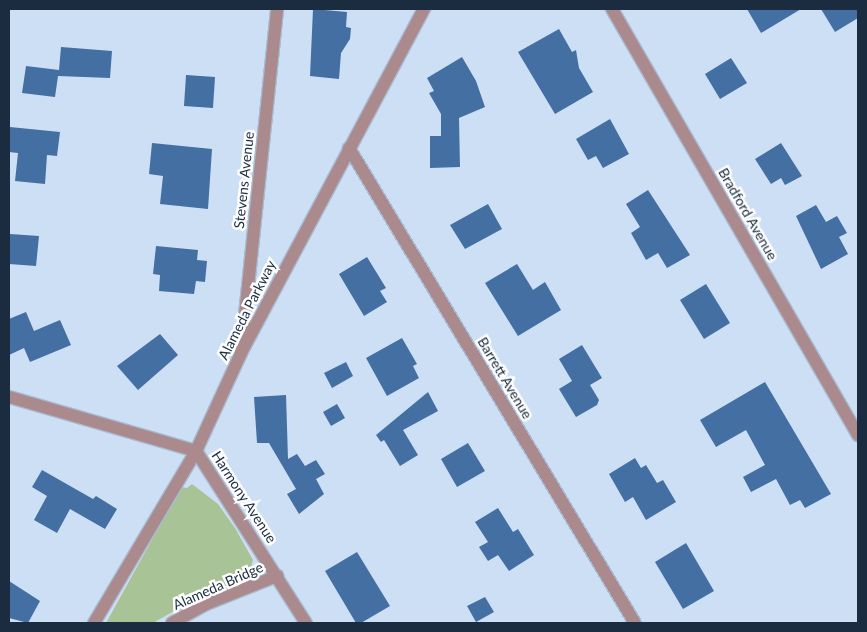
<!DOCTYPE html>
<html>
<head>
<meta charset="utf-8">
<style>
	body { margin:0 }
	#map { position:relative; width:867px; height:632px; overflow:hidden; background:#cddff5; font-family:Lato,sans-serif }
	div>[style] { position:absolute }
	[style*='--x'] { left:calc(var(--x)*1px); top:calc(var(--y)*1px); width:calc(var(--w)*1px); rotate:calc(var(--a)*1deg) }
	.green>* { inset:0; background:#a8c496 }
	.building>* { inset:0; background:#436fa2 }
	.roads { filter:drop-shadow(1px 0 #a9bbd1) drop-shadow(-1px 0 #a9bbd1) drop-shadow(0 1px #a9bbd1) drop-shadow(0 -1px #a9bbd1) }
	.minor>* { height:12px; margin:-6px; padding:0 6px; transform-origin:6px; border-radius:6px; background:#ab8a8d }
	.tertiary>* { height:12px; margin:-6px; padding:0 6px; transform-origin:6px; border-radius:6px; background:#ab8a8d }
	span { translate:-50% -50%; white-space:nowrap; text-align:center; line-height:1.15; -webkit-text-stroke:5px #fefefe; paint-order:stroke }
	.street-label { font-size:14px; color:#1b2c41 }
	.frame { position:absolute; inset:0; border:10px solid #1b2c41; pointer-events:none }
</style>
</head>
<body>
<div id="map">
	<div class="green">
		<div style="clip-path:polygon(192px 484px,218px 504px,235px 528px,253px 560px,250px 572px,240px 580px,199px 597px,153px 623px,106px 623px,181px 487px,187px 488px)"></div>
	</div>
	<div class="building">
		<div style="clip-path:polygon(313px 9px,347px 12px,346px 27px,351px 28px,350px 39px,341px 53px,339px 79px,310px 76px)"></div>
		<div style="clip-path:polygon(747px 9px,801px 9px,761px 33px)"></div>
		<div style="clip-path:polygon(821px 9px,858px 9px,858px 18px,835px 32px)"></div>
		<div style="clip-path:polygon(559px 29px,572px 52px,576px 50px,579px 68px,593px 92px,555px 114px,518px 52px)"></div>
		<div style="clip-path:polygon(61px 47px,112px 51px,110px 78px,58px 76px,55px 97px,22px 93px,26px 66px,59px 70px)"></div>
		<div style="clip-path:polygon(462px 57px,476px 81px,485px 107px,459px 118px,460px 167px,430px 168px,430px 136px,441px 136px,441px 114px,429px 93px,434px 91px,427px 78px)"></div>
		<div style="clip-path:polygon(731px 58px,747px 83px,720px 99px,705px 74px)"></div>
		<div style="clip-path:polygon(186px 75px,215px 77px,213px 108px,184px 106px)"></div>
		<div style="clip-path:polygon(610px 119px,629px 154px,603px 168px,596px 156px,588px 160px,576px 139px)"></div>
		<div style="clip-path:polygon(10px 127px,60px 132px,57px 156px,47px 155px,45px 184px,15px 181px,18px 153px,9px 152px)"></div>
		<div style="clip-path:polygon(152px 143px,212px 149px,208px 209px,160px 204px,163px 176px,149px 174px)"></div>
		<div style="clip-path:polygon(781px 143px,802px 176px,785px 185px,781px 178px,771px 184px,755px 159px)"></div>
		<div style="clip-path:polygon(648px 190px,690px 255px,667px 268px,658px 253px,646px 260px,631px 233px,640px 227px,626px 204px)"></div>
		<div style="clip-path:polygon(488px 204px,502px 229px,465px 249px,450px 225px)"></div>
		<div style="clip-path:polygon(816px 205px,826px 222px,837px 216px,847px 233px,839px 237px,848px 254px,821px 269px,796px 216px)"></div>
		<div style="clip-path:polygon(10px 234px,39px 236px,36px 266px,9px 264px)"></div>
		<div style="clip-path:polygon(156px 246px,198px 250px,197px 260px,207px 261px,205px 282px,196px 281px,194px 294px,159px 291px,160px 275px,153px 274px)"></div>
		<div style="clip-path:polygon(367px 257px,386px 288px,380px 291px,387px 302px,364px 316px,339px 274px)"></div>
		<div style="clip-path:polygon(517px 264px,533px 290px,545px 282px,561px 310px,518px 336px,485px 283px)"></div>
		<div style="clip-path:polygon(706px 284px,730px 323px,704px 339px,680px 300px)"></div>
		<div style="clip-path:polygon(26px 312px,34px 331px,60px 320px,71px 345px,30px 362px,24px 348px,9px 355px,9px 319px)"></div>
		<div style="clip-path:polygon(160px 334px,178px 355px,138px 390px,117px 366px)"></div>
		<div style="clip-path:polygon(402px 338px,417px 364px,413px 366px,419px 378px,387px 396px,366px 358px)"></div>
		<div style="clip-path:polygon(582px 345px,602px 378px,590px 385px,599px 400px,597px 405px,576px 417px,559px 389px,572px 381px,559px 359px)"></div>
		<div style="clip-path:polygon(346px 362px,353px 376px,332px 388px,324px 373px)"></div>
		<div style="clip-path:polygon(765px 382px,831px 494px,805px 508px,800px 500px,790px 505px,776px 479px,751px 492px,743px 477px,765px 465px,746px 430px,716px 447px,700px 420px)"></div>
		<div style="clip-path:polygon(428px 392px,438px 411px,403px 430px,418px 455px,400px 466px,384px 440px,381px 442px,376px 435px)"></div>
		<div style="clip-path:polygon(286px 395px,288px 459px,297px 454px,305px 466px,316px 460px,325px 474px,316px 479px,324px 494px,299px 514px,287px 494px,296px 489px,269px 443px,257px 443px,254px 397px)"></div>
		<div style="clip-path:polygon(337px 404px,345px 418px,331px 426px,323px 412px)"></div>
		<div style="clip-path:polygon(468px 443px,485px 471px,457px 487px,441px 459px)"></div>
		<div style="clip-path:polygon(635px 458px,641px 468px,646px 465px,657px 483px,663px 480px,676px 502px,646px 520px,633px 497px,625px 502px,609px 474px)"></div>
		<div style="clip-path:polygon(42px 470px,93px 499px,96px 496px,117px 509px,105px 529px,70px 509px,57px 533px,34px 520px,47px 496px,32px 487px)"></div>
		<div style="clip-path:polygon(498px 508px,513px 532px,518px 529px,534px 555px,509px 571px,498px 555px,488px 561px,479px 547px,488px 542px,475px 522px)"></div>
		<div style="clip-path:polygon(686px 543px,714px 591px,683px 609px,655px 562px)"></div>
		<div style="clip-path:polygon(357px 552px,390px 606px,361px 623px,356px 623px,325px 571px)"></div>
		<div style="clip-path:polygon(9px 581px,40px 601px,28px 623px,9px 618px)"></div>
		<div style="clip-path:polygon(485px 597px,494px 612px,476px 622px,467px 606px)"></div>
	</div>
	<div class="roads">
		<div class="minor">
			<div style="--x:612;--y:9;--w:492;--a:60"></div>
			<div style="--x:349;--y:148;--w:554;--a:58.95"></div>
			<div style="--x:241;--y:353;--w:346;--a:-84"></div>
			<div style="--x:9;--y:397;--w:195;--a:16.1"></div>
			<div style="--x:196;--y:451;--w:204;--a:57.4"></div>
			<div style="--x:172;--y:623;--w:37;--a:-29"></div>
			<div style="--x:204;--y:605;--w:79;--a:-21.7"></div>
		</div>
		<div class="tertiary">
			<div style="--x:94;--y:623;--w:200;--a:-59.3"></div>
			<div style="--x:196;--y:451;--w:108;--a:-65.3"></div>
			<div style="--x:241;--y:353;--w:390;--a:-62"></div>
		</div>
	</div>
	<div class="street-label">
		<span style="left:244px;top:180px;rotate:-84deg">Stevens Avenue</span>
		<span style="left:748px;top:214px;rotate:60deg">Bradford Avenue</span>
		<span style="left:247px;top:310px;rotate:-63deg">Alameda Parkway</span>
		<span style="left:505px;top:378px;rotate:59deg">Barrett Avenue</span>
		<span style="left:244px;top:497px;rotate:57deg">Harmony Avenue</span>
		<span style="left:218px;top:586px;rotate:-24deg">Alameda Bridge</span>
	</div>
	<div class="frame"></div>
</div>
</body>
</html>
